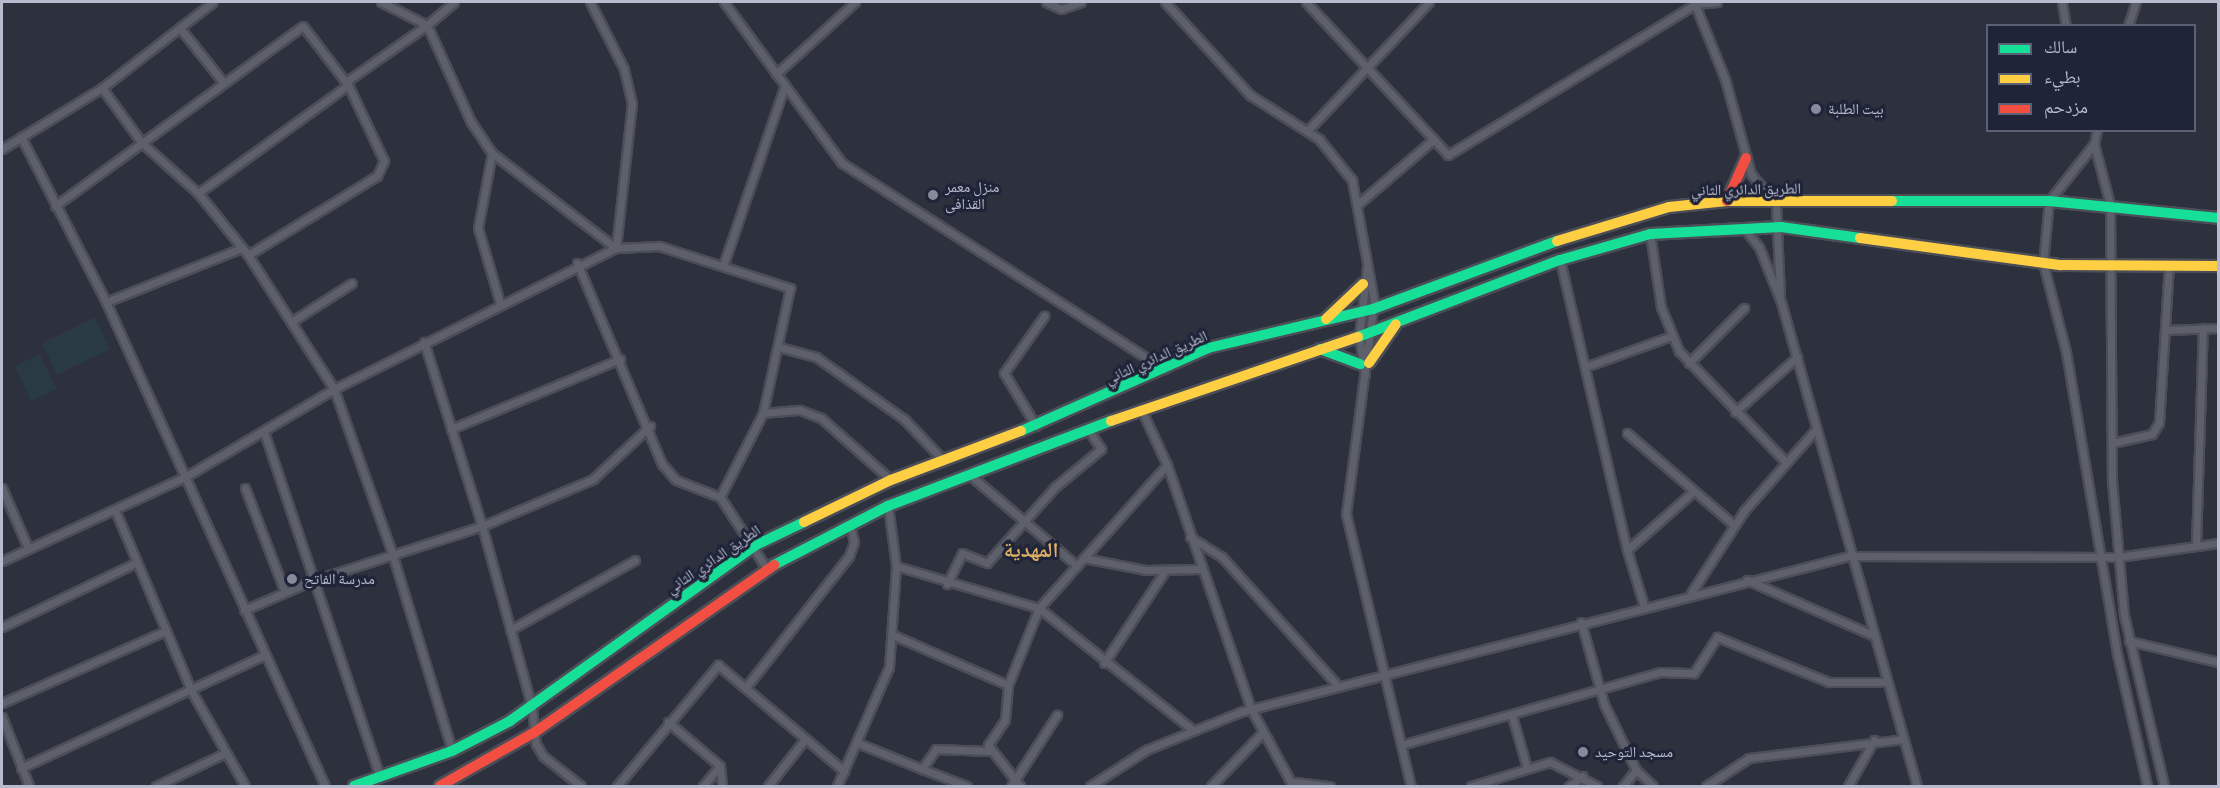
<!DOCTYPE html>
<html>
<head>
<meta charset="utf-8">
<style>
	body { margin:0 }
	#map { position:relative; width:2220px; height:788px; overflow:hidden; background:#2d303d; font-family:Commissioner,"Noto Naskh Arabic",sans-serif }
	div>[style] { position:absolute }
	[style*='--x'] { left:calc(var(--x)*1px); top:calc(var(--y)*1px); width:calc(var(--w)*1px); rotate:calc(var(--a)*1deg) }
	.green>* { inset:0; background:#293a44 }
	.roads { filter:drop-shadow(2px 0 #4b4d57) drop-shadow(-2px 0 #4b4d57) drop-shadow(0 2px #4b4d57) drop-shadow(0 -2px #4b4d57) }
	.street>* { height:7px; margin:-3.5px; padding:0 3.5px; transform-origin:3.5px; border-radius:3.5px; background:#5d606a }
	.fast>* { height:10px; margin:-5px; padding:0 5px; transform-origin:5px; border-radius:5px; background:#16e098 }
	.slow>* { height:10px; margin:-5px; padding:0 5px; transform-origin:5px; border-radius:5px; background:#ffcf43 }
	.jam>* { height:10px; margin:-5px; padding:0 5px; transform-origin:5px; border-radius:5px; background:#f24e42 }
	.dots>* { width:16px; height:16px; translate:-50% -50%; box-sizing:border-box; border:3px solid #1f2439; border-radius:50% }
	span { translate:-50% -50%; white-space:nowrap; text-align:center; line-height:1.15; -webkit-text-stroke:6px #1f2439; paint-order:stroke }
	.poi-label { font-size:15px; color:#b8bbcd }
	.left { translate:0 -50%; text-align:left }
	.street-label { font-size:15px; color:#b8bbcd }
	.district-label { font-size:21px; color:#dbb065; font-weight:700 }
	.frame { position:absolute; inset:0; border:3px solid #b8bbcd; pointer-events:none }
	.legend { position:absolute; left:1986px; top:24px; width:210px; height:108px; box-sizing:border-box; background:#1f2439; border:2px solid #5c6074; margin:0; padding:8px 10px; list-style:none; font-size:18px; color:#b8bbcd }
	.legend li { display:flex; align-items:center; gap:12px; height:30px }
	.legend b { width:30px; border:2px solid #5c6074 }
</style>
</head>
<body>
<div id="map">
	<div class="green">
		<div style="clip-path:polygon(95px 317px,110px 349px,57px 375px,42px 343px)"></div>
		<div style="clip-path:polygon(40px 354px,57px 389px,31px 401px,15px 366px)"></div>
	</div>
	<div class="roads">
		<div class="street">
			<div style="--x:381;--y:2;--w:51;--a:26.6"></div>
			<div style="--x:427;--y:25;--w:35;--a:-40"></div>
			<div style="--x:724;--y:2;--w:200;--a:53.8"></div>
			<div style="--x:842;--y:163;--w:382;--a:32.6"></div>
			<div style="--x:1046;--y:2;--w:17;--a:25"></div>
			<div style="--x:1061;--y:9;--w:21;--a:-19"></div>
			<div style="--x:1165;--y:2;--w:126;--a:47.6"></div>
			<div style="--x:1250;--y:95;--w:82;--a:32.5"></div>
			<div style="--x:1319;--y:139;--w:53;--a:51.2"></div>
			<div style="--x:1352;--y:180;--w:123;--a:79.7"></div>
			<div style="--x:1374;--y:301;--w:215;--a:97.5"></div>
			<div style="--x:1346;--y:514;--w:280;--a:76.6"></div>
			<div style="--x:1306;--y:2;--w:209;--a:47.1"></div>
			<div style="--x:1448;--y:155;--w:289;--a:-31.4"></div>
			<div style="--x:1695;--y:4;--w:22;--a:-5"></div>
			<div style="--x:1694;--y:2;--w:83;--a:68.1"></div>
			<div style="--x:1725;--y:79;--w:98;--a:74.7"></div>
			<div style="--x:1751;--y:174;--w:39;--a:50"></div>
			<div style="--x:1776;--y:204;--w:92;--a:87.5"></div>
			<div style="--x:2062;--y:2;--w:24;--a:81"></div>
			<div style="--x:2128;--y:26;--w:25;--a:-72"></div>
			<div style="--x:180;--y:28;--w:69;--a:51.5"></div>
			<div style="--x:776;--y:74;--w:107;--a:-42.3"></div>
			<div style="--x:347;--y:81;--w:98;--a:-35"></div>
			<div style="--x:427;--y:25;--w:107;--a:65.6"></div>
			<div style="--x:471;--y:122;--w:37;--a:56"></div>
			<div style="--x:492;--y:153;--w:156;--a:37.5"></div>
			<div style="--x:616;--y:248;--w:43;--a:-2.7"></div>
			<div style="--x:659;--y:246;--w:138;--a:17.8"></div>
			<div style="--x:790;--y:288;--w:128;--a:102.2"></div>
			<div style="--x:763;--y:413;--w:94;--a:117.1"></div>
			<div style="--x:102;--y:88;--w:68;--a:54"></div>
			<div style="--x:142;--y:143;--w:75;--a:41.8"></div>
			<div style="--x:198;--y:193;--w:80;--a:51.1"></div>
			<div style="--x:248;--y:255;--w:159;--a:57.3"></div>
			<div style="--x:334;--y:389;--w:174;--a:70.5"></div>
			<div style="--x:392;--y:553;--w:207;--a:73.1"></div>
			<div style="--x:1308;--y:130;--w:176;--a:-46.6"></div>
			<div style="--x:2097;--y:130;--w:14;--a:102"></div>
			<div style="--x:2094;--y:144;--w:73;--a:128.3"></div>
			<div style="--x:2049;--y:201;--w:62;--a:95.5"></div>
			<div style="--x:2043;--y:263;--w:92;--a:75.5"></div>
			<div style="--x:2066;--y:352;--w:301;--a:80.4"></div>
			<div style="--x:2116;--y:649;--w:140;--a:77.2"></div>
			<div style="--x:21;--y:137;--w:186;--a:62.7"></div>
			<div style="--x:106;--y:302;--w:531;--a:65.65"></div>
			<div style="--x:2094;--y:144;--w:62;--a:75.1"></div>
			<div style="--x:2110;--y:204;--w:277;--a:89.6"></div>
			<div style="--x:2112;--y:481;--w:135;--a:84.9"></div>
			<div style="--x:2124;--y:615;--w:176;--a:76.8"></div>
			<div style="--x:2;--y:149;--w:117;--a:-31.4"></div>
			<div style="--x:102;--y:88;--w:140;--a:-37.8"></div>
			<div style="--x:492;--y:153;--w:76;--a:100.6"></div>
			<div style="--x:478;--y:228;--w:78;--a:73.7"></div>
			<div style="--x:1357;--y:205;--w:101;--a:-40.6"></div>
			<div style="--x:55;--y:206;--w:306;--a:-36"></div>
			<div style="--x:303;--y:26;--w:74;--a:52.7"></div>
			<div style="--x:348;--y:85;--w:185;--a:144.2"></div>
			<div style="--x:1744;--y:228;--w:24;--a:52"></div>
			<div style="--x:1759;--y:247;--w:59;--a:68.2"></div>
			<div style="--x:1781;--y:302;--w:503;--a:74.31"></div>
			<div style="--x:1650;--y:234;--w:74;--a:81.4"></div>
			<div style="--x:1661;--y:307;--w:48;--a:67.8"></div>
			<div style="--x:1679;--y:351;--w:153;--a:46.1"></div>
			<div style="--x:248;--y:255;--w:151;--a:-31.5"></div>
			<div style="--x:377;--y:176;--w:17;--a:-65"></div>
			<div style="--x:384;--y:161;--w:84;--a:-115.3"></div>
			<div style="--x:1560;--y:260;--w:298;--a:77"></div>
			<div style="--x:577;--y:263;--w:218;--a:67.1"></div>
			<div style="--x:662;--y:464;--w:21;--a:49"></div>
			<div style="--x:676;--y:480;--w:47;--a:21.1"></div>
			<div style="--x:720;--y:497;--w:86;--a:56.9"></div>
			<div style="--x:724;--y:263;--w:188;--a:-71.1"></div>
			<div style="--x:106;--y:302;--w:146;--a:-21.7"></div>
			<div style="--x:291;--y:322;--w:72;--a:-32.6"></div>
			<div style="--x:2166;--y:330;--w:52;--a:-2.2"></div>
			<div style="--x:424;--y:342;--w:193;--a:72.5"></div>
			<div style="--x:482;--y:526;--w:189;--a:74.6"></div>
			<div style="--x:532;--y:708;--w:36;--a:84"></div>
			<div style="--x:536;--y:744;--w:14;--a:60"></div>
			<div style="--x:543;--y:756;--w:48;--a:38.3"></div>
			<div style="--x:779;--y:347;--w:38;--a:15"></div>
			<div style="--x:816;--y:357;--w:108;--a:35.2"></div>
			<div style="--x:904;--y:419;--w:57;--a:46.4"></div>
			<div style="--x:1689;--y:363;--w:78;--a:-45"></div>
			<div style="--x:1585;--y:367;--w:91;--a:-19.8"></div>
			<div style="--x:1365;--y:374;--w:38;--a:-99"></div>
			<div style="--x:1359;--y:336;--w:68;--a:-83.3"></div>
			<div style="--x:1141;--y:409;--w:62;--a:65.1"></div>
			<div style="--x:1167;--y:465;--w:258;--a:71"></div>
			<div style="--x:1251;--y:709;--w:88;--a:61.4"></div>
			<div style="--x:1735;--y:412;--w:83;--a:-41.6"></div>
			<div style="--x:763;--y:413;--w:37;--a:-5"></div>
			<div style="--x:800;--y:410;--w:22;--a:21"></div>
			<div style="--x:821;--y:418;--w:94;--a:41.5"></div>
			<div style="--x:1036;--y:426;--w:62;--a:-121.1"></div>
			<div style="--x:1004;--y:373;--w:70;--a:-54.9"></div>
			<div style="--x:451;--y:429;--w:183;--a:-22.5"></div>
			<div style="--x:264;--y:432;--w:363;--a:71.4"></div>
			<div style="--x:1627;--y:433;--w:141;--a:40.7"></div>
			<div style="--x:2112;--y:443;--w:41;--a:-12.7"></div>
			<div style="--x:2152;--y:434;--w:13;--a:-58"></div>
			<div style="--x:2159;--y:423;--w:157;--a:-86.4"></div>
			<div style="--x:971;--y:476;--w:139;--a:40.3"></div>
			<div style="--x:2;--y:488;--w:65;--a:66.6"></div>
			<div style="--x:245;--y:488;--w:111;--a:69"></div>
			<div style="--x:115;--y:510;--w:198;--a:67.1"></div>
			<div style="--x:192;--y:692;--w:108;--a:60.6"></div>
			<div style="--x:1190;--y:537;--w:38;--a:32"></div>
			<div style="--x:1222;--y:557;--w:173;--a:48"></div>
			<div style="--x:2196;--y:546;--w:218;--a:-88.2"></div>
			<div style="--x:1084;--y:558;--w:62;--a:11.1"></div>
			<div style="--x:1145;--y:570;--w:56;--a:-1"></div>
			<div style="--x:2;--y:561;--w:201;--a:-24.7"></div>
			<div style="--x:185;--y:477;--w:173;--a:-30.6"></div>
			<div style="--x:334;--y:389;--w:315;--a:-26.6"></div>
			<div style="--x:616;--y:248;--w:145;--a:-83.7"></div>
			<div style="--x:632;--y:104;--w:36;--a:-103"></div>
			<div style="--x:624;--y:69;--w:75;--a:-116.9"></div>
			<div style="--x:896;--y:566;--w:149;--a:16.4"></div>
			<div style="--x:1039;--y:608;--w:196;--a:38.4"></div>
			<div style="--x:1747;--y:580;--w:137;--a:23.7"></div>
			<div style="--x:947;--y:584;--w:34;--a:-64"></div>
			<div style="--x:962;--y:553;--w:27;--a:22"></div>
			<div style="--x:987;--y:563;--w:102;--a:-48.2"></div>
			<div style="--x:1055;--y:487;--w:60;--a:-39.6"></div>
			<div style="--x:1101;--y:449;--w:24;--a:-123"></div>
			<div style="--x:1691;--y:593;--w:98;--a:-57.1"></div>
			<div style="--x:1744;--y:511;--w:109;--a:-48.7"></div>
			<div style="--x:1644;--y:606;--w:59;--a:-106.9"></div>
			<div style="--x:1627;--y:550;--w:89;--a:-41.4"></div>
			<div style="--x:244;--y:610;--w:76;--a:-23.2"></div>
			<div style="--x:314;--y:580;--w:176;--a:-17.8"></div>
			<div style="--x:482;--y:526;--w:121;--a:-22.9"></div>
			<div style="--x:593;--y:479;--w:78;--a:-42.9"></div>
			<div style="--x:1581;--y:622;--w:85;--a:74.3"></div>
			<div style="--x:1604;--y:704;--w:73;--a:64.1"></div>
			<div style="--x:1636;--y:770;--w:21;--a:129"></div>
			<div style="--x:2;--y:627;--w:148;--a:-25.7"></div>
			<div style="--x:510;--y:630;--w:143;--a:-29.2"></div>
			<div style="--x:893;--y:635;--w:125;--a:23.5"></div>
			<div style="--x:2129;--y:641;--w:91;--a:13.3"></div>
			<div style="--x:1104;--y:663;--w:110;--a:-56.5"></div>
			<div style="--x:746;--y:687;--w:167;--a:-51.8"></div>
			<div style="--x:849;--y:556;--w:15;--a:-70"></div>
			<div style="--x:854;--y:542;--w:18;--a:-103"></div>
			<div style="--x:2;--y:703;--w:178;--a:-23.8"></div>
			<div style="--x:1512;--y:716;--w:54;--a:73.9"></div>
			<div style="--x:2;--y:717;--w:74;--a:68.6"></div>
			<div style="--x:668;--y:722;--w:68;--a:40.2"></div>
			<div style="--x:720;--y:766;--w:20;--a:84"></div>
			<div style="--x:860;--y:744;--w:67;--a:22"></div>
			<div style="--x:922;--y:769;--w:24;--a:-55"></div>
			<div style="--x:936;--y:749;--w:53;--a:2.2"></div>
			<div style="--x:1401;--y:745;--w:269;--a:-15.7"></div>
			<div style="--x:1660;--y:672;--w:34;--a:2"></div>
			<div style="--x:1694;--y:673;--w:43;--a:-57.4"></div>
			<div style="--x:1717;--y:637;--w:121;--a:21.9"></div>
			<div style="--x:1829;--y:682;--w:56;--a:0"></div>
			<div style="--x:21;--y:768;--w:268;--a:-24.9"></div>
			<div style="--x:922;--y:769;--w:48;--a:20.7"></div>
			<div style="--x:1636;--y:770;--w:23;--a:43"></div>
			<div style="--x:1295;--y:782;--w:35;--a:7"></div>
			<div style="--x:156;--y:786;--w:74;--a:-25.5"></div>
			<div style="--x:617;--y:786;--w:158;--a:-50.1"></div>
			<div style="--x:718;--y:665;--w:165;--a:40.1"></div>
			<div style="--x:703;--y:786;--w:26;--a:-50"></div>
			<div style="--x:768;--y:786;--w:60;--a:-51.8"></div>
			<div style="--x:837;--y:786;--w:130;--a:-66.4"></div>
			<div style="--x:889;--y:667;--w:101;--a:-86"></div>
			<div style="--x:896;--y:566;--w:61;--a:-97.6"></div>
			<div style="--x:1011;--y:786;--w:85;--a:-57.1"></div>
			<div style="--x:1020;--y:786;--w:52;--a:-128"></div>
			<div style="--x:988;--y:745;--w:30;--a:-56"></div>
			<div style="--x:1005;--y:720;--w:35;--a:-85"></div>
			<div style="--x:1008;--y:685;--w:83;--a:-68.1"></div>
			<div style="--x:1039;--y:608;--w:192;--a:-48.2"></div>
			<div style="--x:1090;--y:786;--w:67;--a:-32.7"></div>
			<div style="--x:1146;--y:750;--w:101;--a:-22"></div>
			<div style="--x:1240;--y:712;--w:629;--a:-14.37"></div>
			<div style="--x:1849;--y:556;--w:269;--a:0.2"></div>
			<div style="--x:2118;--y:557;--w:101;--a:-8"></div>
			<div style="--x:1211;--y:786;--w:75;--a:-46.1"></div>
			<div style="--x:1471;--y:786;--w:83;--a:-16.9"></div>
			<div style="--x:1550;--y:762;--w:53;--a:27.1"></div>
			<div style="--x:1569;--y:786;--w:17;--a:-36"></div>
			<div style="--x:1706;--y:786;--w:51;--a:-33.1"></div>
			<div style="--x:1749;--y:758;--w:155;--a:-7"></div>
			<div style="--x:1848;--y:786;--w:53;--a:-60.5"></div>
		</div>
		<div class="fast">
			<div style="--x:1892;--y:201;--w:157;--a:0"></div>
			<div style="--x:2049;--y:201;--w:170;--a:5.7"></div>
			<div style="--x:1358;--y:337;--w:216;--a:-20.9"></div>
			<div style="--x:1560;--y:260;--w:94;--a:-16.1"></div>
			<div style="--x:1650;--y:234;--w:131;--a:-3.1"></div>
			<div style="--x:1781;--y:227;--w:80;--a:7.9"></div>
			<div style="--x:1320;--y:349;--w:43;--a:20.6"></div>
			<div style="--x:1021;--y:431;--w:205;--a:-23.9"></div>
			<div style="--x:1208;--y:348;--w:170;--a:-13.3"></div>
			<div style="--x:1373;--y:309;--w:196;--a:-20.3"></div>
			<div style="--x:774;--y:565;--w:128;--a:-27.4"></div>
			<div style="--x:888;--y:506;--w:239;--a:-20.9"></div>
			<div style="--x:354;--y:786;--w:104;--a:-19.7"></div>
			<div style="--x:452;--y:751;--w:65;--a:-27.3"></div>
			<div style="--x:510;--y:721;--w:300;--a:-35.6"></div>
			<div style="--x:754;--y:546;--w:55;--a:-25.6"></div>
		</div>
		<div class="slow">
			<div style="--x:1860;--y:238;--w:203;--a:7.7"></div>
			<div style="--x:2061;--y:265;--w:157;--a:0.4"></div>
			<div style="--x:1557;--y:241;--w:117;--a:-16.9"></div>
			<div style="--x:1669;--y:207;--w:58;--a:-5.9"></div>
			<div style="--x:1727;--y:201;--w:165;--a:0"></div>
			<div style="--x:1326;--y:319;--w:51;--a:-43.4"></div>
			<div style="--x:1369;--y:363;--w:47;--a:-55.3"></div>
			<div style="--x:1111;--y:421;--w:261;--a:-18.8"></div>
			<div style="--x:804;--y:522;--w:97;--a:-25.8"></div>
			<div style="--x:891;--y:480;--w:139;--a:-20.7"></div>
		</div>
		<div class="jam">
			<div style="--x:1727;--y:201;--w:47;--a:-66.2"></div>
			<div style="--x:440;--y:786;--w:109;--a:-29.6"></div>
			<div style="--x:535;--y:732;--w:292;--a:-34.9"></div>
		</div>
	</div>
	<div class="dots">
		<div style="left:1816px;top:109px;background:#878a9b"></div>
		<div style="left:933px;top:195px;background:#878a9b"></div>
		<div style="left:292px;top:579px;background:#878a9b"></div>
		<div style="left:1583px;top:752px;background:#878a9b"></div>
	</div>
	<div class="poi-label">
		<span class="left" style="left:1828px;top:109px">بيت الطلبة</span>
		<span class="left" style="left:945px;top:195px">منزل معمر<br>القذافى</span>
		<span class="left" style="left:304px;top:579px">مدرسة الفاتح</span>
		<span class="left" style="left:1595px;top:752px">مسجد التوحيد</span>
	</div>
	<div class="street-label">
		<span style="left:1746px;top:189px;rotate:-1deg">الطريق الدائري الثاني</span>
		<span style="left:1156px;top:357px;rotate:-24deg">الطريق الدائري الثاني</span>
		<span style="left:713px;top:559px;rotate:-34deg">الطريق الدائري الثاني</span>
	</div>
	<div class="district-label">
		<span style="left:1031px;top:549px">المهدية</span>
	</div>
	<div class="frame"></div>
	<ul class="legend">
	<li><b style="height:8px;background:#16e098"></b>سالك</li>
	<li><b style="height:8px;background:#ffcf43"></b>بطيء</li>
	<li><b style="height:8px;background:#f24e42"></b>مزدحم</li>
	</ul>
</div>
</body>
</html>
